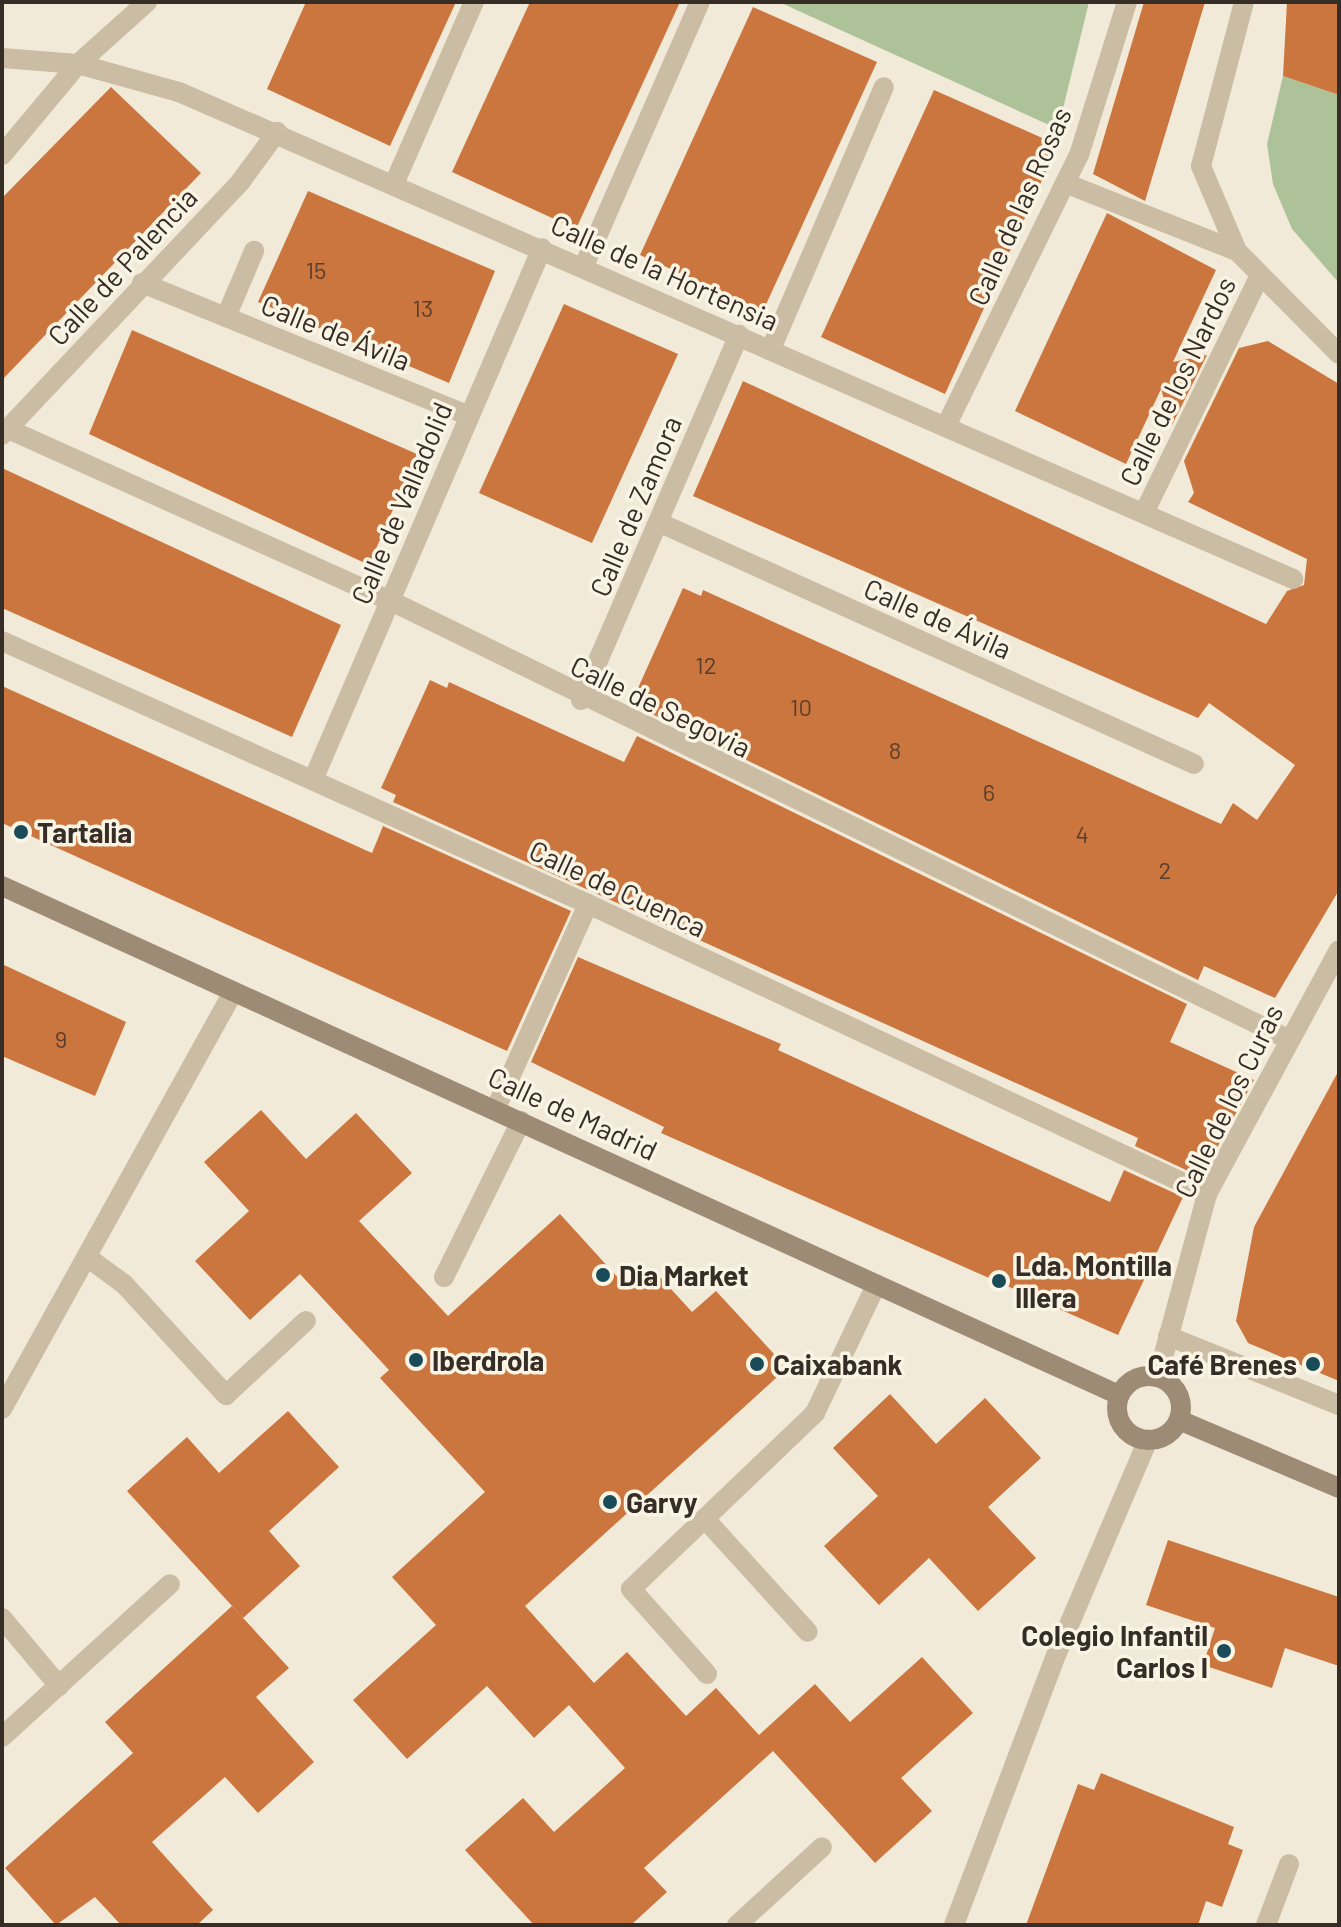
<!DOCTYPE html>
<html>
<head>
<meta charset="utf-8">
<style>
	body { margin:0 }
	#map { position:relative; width:1341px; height:1927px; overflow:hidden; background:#f2ead8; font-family:Barlow,sans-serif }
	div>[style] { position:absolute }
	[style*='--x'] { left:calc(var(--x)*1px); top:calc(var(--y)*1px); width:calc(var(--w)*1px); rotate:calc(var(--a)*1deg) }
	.green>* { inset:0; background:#adc298 }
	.building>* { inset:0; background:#cb763e }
	.lane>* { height:20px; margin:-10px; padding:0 10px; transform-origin:10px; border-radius:10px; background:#cbbca4 }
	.street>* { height:20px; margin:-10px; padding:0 10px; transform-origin:10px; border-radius:10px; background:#cbbca4 }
	.secondary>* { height:20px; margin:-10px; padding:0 10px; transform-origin:10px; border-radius:10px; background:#9e8b75 }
	.secondary>.ring { margin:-10px; padding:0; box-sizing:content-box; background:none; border:20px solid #9e8b75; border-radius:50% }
	.dots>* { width:22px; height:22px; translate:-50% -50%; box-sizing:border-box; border:4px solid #faf4e5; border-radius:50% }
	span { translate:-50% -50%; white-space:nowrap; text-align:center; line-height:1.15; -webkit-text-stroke:7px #faf4e5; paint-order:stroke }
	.number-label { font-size:24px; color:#5b3f2c }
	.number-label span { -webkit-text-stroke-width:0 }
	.street-label { font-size:28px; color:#362d26 }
	.poi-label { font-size:28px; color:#362d26; font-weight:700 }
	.left { translate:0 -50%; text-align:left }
	.right { translate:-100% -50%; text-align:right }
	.frame { position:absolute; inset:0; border:4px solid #362d26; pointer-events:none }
</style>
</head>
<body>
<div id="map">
	<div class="green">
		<div style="clip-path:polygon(779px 2px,1089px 2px,1058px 129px)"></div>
		<div style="clip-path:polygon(1283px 76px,1339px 95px,1339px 283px,1292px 229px,1273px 184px,1267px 144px)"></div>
	</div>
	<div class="building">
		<div style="clip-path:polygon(306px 2px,456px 2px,390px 146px,267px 89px)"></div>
		<div style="clip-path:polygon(530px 2px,680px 2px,576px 229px,452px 172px)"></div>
		<div style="clip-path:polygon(1144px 2px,1205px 2px,1145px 201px,1093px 174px)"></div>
		<div style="clip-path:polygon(1287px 2px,1339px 2px,1339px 95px,1283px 76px)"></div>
		<div style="clip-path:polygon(753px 7px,877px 62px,763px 311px,640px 255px)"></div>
		<div style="clip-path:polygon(111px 87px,201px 173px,2px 380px,2px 198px)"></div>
		<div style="clip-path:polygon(934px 90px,1058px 145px,945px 394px,821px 337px)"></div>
		<div style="clip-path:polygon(308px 191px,495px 271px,449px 383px,258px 302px)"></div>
		<div style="clip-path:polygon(1107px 213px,1216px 270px,1173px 362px,1207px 355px,1172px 425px,1161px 389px,1126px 464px,1015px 411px)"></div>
		<div style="clip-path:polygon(564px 304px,678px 354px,592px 543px,479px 493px)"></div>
		<div style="clip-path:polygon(132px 330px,417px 454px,369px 565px,89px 434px)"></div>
		<div style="clip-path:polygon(1268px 341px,1339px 384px,1339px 890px,1275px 998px,1204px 966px,1198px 980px,648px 712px,652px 705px,634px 697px,683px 588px,701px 596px,703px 590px,1221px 824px,1233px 803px,1257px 820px,1295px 765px,1209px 703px,1198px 718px,693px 496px,743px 381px,1266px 624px,1287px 591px,1304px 585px,1307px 559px,1188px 502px,1194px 493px,1184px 461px,1239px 348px)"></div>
		<div style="clip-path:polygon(2px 468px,341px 625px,292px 737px,2px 608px)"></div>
		<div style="clip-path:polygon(430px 680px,447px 688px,449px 682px,624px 762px,637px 736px,1187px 1004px,1170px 1042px,1254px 1080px,1201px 1177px,1135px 1146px,1138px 1138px,393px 802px,396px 795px,381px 788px)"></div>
		<div style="clip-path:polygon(2px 686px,372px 853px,383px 826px,571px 911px,507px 1051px,2px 823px)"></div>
		<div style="clip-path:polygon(578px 957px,781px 1044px,778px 1050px,1110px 1202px,1124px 1170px,1183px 1197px,1118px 1335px,661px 1133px,664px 1127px,531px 1062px)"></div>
		<div style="clip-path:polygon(2px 964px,126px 1022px,95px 1096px,2px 1056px)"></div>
		<div style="clip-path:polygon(1339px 1070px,1339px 1381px,1248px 1343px,1236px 1321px,1254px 1227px)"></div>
		<div style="clip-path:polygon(261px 1110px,306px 1159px,356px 1113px,412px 1173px,359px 1221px,448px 1316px,560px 1214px,621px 1281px,630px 1272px,637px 1280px,651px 1267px,692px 1312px,716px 1291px,787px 1368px,525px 1606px,594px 1683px,627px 1652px,686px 1716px,716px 1688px,759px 1735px,815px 1684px,850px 1722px,922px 1657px,973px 1713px,901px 1778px,932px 1811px,875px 1863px,773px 1751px,644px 1868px,667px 1892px,631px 1925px,534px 1925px,465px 1850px,523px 1798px,554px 1832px,625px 1768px,569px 1705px,534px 1738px,487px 1686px,407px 1759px,353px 1700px,436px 1625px,392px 1577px,485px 1492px,380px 1378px,389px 1370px,300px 1274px,250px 1320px,195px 1261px,249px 1211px,204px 1162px)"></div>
		<div style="clip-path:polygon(890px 1394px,936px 1444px,985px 1398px,1041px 1458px,988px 1507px,1036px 1558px,978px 1611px,929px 1558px,879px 1605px,824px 1546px,878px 1496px,833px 1448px)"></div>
		<div style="clip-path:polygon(288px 1411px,339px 1467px,269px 1531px,300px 1566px,243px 1618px,127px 1491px,187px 1437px,219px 1473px)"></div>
		<div style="clip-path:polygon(1168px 1540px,1339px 1597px,1339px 1666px,1285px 1648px,1272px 1688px,1203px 1665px,1215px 1628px,1146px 1605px)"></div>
		<div style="clip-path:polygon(232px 1606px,289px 1668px,256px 1697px,314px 1762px,258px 1813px,225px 1777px,152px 1842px,213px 1910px,197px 1925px,121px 1925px,95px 1897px,56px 1925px,5px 1868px,133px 1753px,105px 1722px)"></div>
		<div style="clip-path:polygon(1101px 1773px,1234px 1827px,1228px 1844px,1243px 1850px,1222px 1907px,1206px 1901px,1198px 1925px,1026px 1925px,1078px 1784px,1094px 1790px)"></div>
	</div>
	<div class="lane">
		<div style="--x:87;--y:1257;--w:46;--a:36.1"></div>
		<div style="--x:124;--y:1284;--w:151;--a:47.4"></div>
		<div style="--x:226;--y:1395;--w:109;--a:-42.8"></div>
		<div style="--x:444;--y:1277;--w:174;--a:-63.7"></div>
		<div style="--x:706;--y:1520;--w:151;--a:47.7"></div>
		<div style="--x:2;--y:1618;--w:89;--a:50"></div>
		<div style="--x:707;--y:1674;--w:114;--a:-131.8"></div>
		<div style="--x:631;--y:1589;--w:255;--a:-43.7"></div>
		<div style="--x:815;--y:1413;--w:142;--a:-64.5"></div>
		<div style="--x:2;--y:1737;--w:227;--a:-42.3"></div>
		<div style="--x:737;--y:1925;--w:115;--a:-42.5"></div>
	</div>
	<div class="street">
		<div style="--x:2;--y:58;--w:76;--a:4.5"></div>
		<div style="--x:78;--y:64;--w:105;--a:15.5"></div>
		<div style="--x:179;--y:92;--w:1216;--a:23.61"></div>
		<div style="--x:2;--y:155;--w:119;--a:-50.1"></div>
		<div style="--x:78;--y:64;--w:93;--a:-41.9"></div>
		<div style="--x:1065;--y:183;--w:185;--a:21.6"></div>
		<div style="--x:1237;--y:251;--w:145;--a:45.3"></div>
		<div style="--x:394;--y:184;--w:199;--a:-66.3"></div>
		<div style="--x:1237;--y:251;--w:92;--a:-113"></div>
		<div style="--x:1201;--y:166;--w:170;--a:-75.3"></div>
		<div style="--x:584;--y:266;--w:288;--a:-66.3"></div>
		<div style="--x:142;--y:283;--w:353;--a:22.1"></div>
		<div style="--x:226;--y:317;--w:72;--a:-67"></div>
		<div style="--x:771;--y:349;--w:285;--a:-66.7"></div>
		<div style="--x:946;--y:426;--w:302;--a:-63.9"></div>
		<div style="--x:1079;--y:155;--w:160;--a:-72.6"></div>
		<div style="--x:8;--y:429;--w:418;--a:24.2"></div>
		<div style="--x:389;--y:600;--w:1000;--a:26.03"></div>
		<div style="--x:2;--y:435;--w:349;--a:-46.7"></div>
		<div style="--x:241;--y:181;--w:61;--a:-53.7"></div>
		<div style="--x:1144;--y:513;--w:265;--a:-64"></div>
		<div style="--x:658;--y:522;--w:588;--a:24.3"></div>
		<div style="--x:2;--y:641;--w:642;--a:24.17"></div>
		<div style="--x:588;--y:904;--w:684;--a:25.1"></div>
		<div style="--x:581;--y:700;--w:398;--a:-66.6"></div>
		<div style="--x:313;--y:780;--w:579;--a:-66.71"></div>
		<div style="--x:496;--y:1108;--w:224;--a:-65.7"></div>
		<div style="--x:1168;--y:1336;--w:184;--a:22"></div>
		<div style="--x:1158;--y:1376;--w:188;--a:-74.9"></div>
		<div style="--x:1207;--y:1194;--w:277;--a:-61.6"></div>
		<div style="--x:2;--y:1409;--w:477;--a:-61"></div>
		<div style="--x:954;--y:1925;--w:291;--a:-69.3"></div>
		<div style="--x:1057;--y:1653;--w:232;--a:-66.9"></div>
		<div style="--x:1266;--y:1925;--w:65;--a:-69.3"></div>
	</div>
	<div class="secondary">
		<div style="--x:2;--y:886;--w:1228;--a:24.5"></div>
		<div class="ring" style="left:1117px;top:1376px;width:44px;height:44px"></div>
		<div style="--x:1179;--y:1420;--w:174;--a:23"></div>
	</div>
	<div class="dots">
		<div style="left:21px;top:832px;background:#1a4b59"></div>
		<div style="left:603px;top:1275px;background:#1a4b59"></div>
		<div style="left:999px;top:1281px;background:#1a4b59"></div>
		<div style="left:416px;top:1360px;background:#1a4b59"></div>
		<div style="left:757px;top:1364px;background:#1a4b59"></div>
		<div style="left:1313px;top:1364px;background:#1a4b59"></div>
		<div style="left:610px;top:1502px;background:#1a4b59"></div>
		<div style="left:1224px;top:1651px;background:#1a4b59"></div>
	</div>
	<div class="number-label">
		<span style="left:316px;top:270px">15</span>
		<span style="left:423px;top:308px">13</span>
		<span style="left:706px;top:665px">12</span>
		<span style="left:801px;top:707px">10</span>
		<span style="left:895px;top:750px">8</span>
		<span style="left:989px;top:792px">6</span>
		<span style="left:1082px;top:834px">4</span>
		<span style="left:1165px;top:870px">2</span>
		<span style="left:61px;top:1039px">9</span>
	</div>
	<div class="street-label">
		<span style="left:1019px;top:206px;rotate:-66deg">Calle de las Rosas</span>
		<span style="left:122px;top:266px;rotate:-47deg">Calle de Palencia</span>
		<span style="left:665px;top:272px;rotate:24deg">Calle de la Hortensia</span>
		<span style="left:336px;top:332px;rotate:22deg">Calle de Ávila</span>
		<span style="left:1177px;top:381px;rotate:-64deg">Calle de los Nardos</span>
		<span style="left:401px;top:503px;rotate:-67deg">Calle de Valladolid</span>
		<span style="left:635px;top:506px;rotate:-67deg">Calle de Zamora</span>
		<span style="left:938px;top:618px;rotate:24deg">Calle de Ávila</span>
		<span style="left:661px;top:706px;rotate:26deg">Calle de Segovia</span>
		<span style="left:618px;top:888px;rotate:25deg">Calle de Cuenca</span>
		<span style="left:1228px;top:1101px;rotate:-64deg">Calle de los Curas</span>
		<span style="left:573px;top:1113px;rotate:25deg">Calle de Madrid</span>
	</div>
	<div class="poi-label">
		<span class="left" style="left:37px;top:832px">Tartalia</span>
		<span class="left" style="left:1015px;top:1281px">Lda. Montilla<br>Illera</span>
		<span class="left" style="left:619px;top:1275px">Dia Market</span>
		<span class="left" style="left:432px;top:1360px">Iberdrola</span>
		<span class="left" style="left:773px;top:1364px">Caixabank</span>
		<span class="right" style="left:1297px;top:1364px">Café Brenes</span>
		<span class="left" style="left:626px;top:1502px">Garvy</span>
		<span class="right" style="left:1208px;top:1651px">Colegio Infantil<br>Carlos I</span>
	</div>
	<div class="frame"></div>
</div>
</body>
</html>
